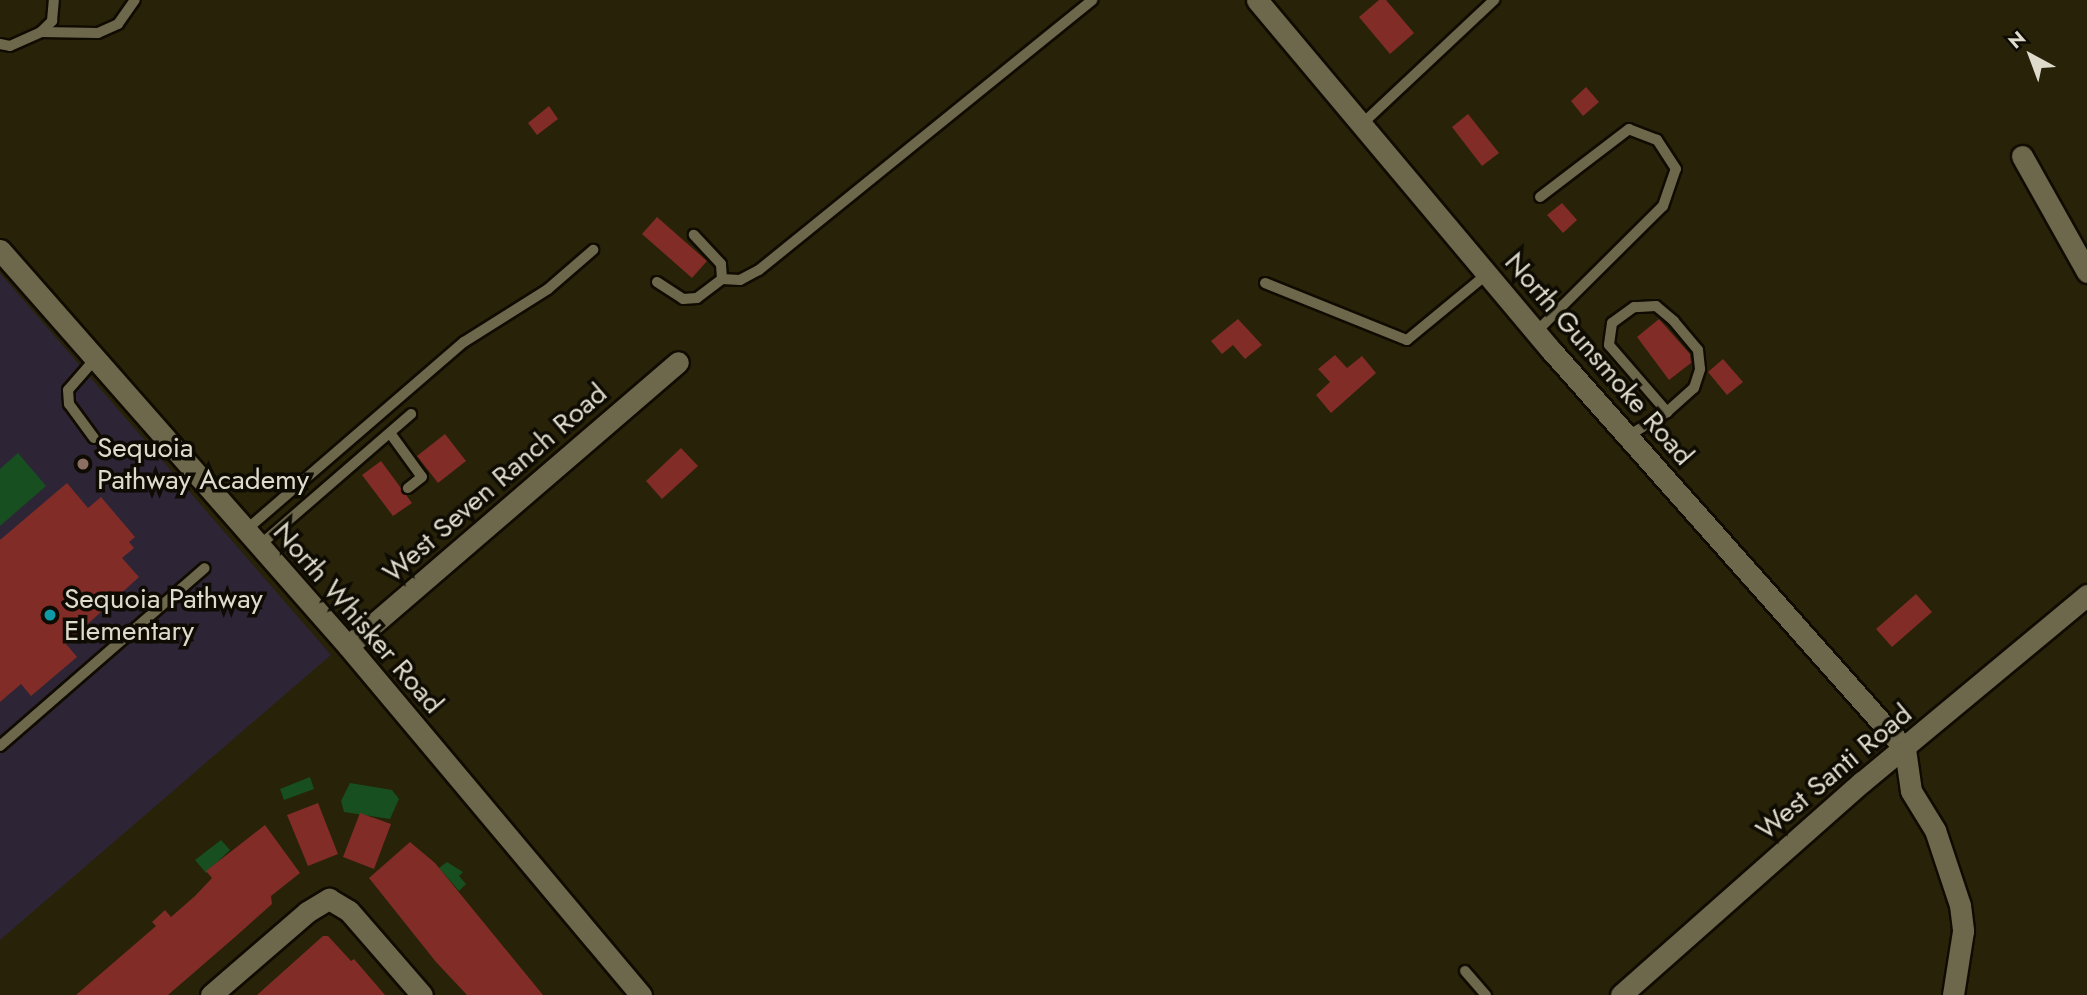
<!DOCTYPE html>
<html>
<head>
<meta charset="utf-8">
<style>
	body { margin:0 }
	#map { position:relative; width:2087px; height:995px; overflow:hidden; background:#272208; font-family:Jost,sans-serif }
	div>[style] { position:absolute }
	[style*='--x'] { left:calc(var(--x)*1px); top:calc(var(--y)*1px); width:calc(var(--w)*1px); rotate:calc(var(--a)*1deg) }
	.education>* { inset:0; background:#2d2535 }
	.green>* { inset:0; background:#174f21 }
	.building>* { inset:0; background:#812c27 }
	.roads { filter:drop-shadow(2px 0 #100b00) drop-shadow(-2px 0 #100b00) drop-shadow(0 2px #100b00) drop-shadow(0 -2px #100b00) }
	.service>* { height:10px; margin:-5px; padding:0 5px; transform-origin:5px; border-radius:5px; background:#6d674c }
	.minor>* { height:21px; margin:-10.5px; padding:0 10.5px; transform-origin:10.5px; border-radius:10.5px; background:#6d674c }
	.dots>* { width:19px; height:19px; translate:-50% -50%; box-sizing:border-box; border:4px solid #0e0b03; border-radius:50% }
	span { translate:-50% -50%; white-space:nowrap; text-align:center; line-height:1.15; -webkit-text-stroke:7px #0e0b03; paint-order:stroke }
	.street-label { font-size:28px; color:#dedbcc }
	.poi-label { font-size:28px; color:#dedbcc }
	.left { translate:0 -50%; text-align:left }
	.north { position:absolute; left:1996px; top:21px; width:70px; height:70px; -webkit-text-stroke:5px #0e0b03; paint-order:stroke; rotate:319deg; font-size:19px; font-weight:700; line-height:28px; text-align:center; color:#dedbcc }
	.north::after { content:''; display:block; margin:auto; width:24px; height:32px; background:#dedbcc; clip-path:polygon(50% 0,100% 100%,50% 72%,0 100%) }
</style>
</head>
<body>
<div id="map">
	<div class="education">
		<div style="clip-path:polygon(0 273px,331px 655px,0 940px)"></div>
	</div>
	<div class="green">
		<div style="clip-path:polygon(18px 453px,46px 486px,0 526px,0 469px)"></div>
		<div style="clip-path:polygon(310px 777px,314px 789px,284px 800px,280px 789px)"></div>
		<div style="clip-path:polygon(350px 783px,392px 790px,399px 799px,390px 819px,344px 812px,341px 801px)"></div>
		<div style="clip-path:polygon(221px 840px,230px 850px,206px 873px,195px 860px)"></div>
		<div style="clip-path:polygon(447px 862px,463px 872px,459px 876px,466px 884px,459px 891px,439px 868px)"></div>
	</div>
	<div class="building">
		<div style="clip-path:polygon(1379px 0,1386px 0,1414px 33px,1390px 54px,1359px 17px)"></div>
		<div style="clip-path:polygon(1586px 87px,1599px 102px,1583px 116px,1571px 101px)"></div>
		<div style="clip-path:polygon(549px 106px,558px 119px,537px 135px,528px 123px)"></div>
		<div style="clip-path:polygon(1468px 114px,1499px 153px,1482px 166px,1452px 127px)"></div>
		<div style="clip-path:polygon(1562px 203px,1577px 220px,1563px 233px,1547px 215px)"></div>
		<div style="clip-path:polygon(657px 217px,707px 261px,692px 278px,642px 234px)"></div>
		<div style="clip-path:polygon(1238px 319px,1262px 345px,1245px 359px,1233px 345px,1222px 354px,1211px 341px)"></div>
		<div style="clip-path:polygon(1659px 319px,1690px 354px,1691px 363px,1669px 380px,1637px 337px)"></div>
		<div style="clip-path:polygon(1335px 355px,1347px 368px,1362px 356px,1376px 373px,1331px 413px,1316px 395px,1330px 382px,1318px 369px)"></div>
		<div style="clip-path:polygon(1723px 359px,1743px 382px,1727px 395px,1708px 372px)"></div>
		<div style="clip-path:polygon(445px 434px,466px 461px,438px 483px,417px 456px)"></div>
		<div style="clip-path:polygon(681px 448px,698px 466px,662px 499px,646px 481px)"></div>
		<div style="clip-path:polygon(381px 461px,412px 503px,393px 516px,362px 475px)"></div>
		<div style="clip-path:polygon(67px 483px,88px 508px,101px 497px,135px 537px,129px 542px,134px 548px,122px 558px,139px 577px,66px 644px,77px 657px,31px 696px,21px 684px,0 702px,0 540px)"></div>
		<div style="clip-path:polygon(1916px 594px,1932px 612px,1892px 647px,1876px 629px)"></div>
		<div style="clip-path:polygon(318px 803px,338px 854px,308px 866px,287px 815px)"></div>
		<div style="clip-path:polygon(360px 813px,391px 824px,374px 869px,343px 857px)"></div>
		<div style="clip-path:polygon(265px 825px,300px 873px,271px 896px,272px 904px,235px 937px,168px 995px,76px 995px,156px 926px,152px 922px,165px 910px,171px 917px,195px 896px,212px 878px,206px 871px)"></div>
		<div style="clip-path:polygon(410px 842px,435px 863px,543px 995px,467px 995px,436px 962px,369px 878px)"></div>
		<div style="clip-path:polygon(323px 936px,328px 936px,351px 961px,354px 959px,385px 995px,257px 995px)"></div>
	</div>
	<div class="roads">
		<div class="service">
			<div style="--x:41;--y:32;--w:16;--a:-45"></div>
			<div style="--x:52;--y:21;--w:21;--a:-85"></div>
			<div style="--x:0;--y:44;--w:10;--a:11"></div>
			<div style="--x:10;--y:46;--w:34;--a:-24"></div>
			<div style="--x:41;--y:32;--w:57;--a:1"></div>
			<div style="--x:98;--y:33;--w:22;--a:-24"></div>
			<div style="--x:118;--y:24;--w:29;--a:-55"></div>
			<div style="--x:1361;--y:125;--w:183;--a:-43.2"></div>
			<div style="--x:722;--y:279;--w:18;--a:3"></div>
			<div style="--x:740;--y:280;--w:21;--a:-28"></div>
			<div style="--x:759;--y:270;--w:429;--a:-39"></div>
			<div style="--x:657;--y:282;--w:31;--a:33"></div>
			<div style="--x:683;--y:299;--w:14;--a:-4"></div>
			<div style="--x:697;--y:298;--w:31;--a:-37"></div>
			<div style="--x:722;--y:279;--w:15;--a:-94"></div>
			<div style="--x:721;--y:264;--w:40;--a:-133"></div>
			<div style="--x:1265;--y:283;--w:153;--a:21.9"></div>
			<div style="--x:1407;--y:340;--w:104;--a:-39.5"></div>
			<div style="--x:1536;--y:332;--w:179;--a:-44.8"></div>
			<div style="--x:1663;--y:206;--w:39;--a:-71"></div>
			<div style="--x:1676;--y:169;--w:35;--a:-123"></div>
			<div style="--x:1657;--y:140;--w:30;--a:-159"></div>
			<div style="--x:1629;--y:129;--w:112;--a:142.6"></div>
			<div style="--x:390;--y:433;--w:54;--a:54"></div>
			<div style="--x:422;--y:477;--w:18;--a:142"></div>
			<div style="--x:1628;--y:436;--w:46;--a:-31.6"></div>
			<div style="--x:1667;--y:412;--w:36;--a:-42"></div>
			<div style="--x:1694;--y:388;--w:20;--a:-72"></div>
			<div style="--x:1700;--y:369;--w:19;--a:-96"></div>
			<div style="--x:1698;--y:350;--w:38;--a:-130"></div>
			<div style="--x:1674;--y:321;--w:23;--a:-140"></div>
			<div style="--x:1656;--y:306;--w:22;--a:177"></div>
			<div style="--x:1634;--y:307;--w:27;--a:144"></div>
			<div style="--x:1612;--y:323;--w:22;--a:98"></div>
			<div style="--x:1609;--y:345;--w:89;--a:49.1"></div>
			<div style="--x:94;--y:438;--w:42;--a:-126.3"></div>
			<div style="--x:69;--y:404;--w:14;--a:-94"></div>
			<div style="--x:68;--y:390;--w:41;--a:-48.9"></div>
			<div style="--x:246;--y:530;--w:288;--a:-40.8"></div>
			<div style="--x:464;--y:342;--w:99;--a:-32.2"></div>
			<div style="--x:548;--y:289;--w:60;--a:-40.9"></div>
			<div style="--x:260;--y:545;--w:200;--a:-40.9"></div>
			<div style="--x:0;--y:746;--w:271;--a:-41"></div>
			<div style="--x:1465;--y:971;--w:32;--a:49"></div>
		</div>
		<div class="minor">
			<div style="--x:1257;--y:0;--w:456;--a:50"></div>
			<div style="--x:1550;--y:349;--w:535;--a:48.41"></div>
			<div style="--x:1905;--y:749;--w:42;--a:81.9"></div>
			<div style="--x:1911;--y:791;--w:46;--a:58.4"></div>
			<div style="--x:1935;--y:830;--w:79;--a:71.6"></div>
			<div style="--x:1960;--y:905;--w:26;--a:83"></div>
			<div style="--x:1963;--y:931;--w:65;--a:98.9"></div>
			<div style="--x:2022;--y:156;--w:133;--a:60.7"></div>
			<div style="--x:0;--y:250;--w:527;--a:48.69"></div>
			<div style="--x:348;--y:646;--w:456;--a:50"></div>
			<div style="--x:348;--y:646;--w:435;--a:-40.7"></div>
			<div style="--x:211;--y:995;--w:127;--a:-40.8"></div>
			<div style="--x:307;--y:912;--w:26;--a:-31"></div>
			<div style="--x:329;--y:899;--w:23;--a:31"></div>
			<div style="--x:349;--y:911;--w:111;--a:49"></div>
			<div style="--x:1621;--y:995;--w:322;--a:-41.5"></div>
			<div style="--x:1862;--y:782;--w:293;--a:-39.7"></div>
		</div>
	</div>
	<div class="dots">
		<div style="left:83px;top:464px;background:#8d6e63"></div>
		<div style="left:50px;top:615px;background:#0f9aa8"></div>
	</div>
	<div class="street-label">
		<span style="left:1599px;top:359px;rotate:49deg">North Gunsmoke Road</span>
		<span style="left:495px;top:483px;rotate:-41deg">West Seven Ranch Road</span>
		<span style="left:358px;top:618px;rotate:49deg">North Whisker Road</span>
		<span style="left:1834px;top:772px;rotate:-40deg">West Santi Road</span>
	</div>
	<div class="poi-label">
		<span class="left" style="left:97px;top:464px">Sequoia<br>Pathway Academy</span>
		<span class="left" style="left:64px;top:615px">Sequoia Pathway<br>Elementary</span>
	</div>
	<div class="north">N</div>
</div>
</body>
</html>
